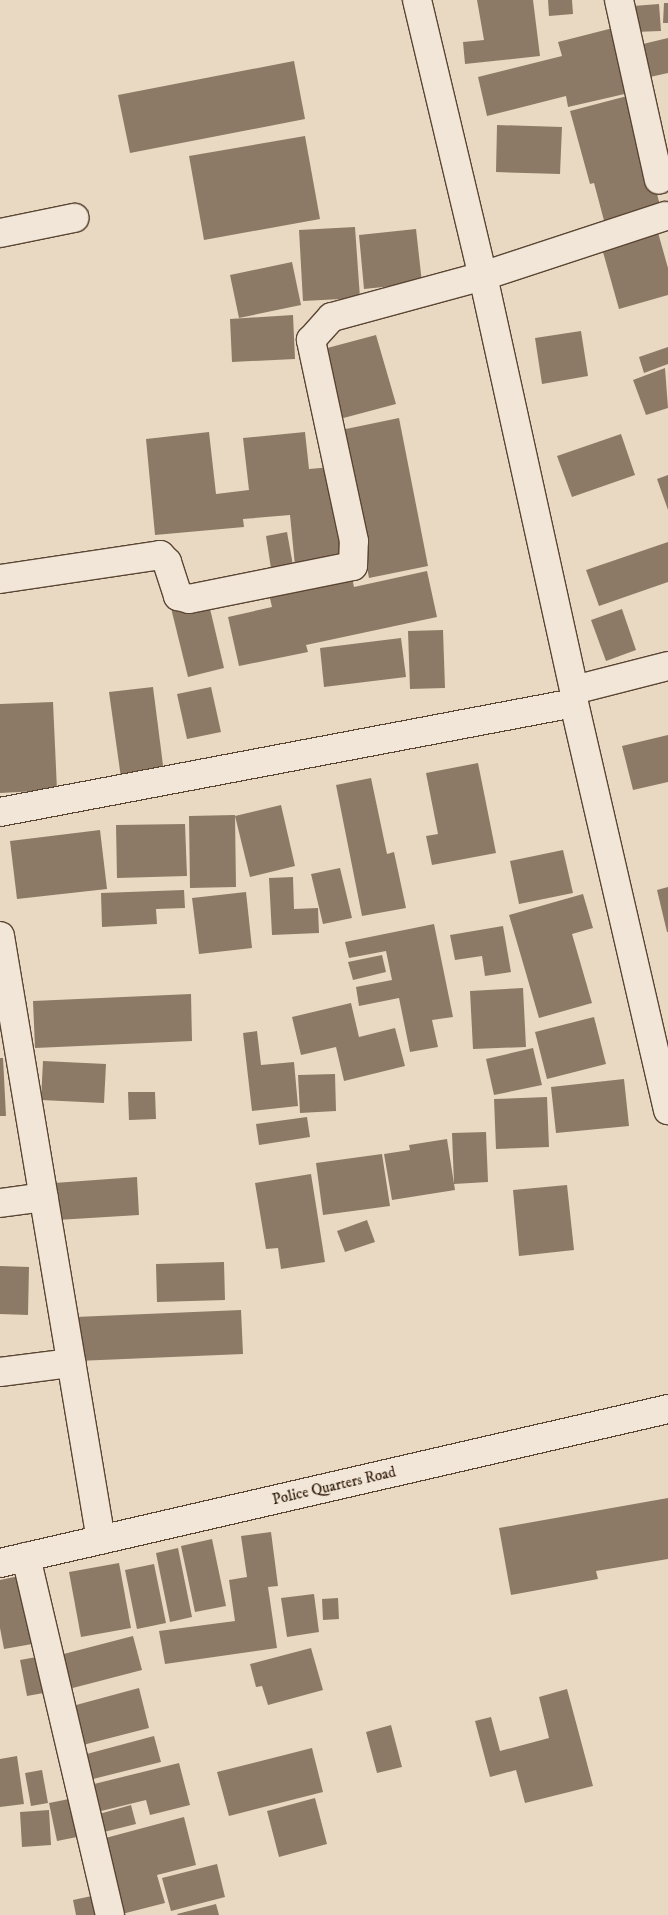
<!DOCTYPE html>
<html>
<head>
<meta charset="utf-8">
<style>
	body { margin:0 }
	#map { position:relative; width:668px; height:1915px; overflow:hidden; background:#e9d9c2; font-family:"IM FELL DW Pica",serif }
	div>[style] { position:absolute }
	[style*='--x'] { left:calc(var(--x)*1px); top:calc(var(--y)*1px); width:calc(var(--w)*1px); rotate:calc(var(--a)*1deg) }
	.building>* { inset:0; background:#8d7a66 }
	.roads { filter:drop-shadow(1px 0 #5a4533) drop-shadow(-1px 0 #5a4533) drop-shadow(0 1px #5a4533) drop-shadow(0 -1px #5a4533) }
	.minor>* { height:28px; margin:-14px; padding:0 14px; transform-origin:14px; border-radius:14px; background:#f1e6d7 }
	span { translate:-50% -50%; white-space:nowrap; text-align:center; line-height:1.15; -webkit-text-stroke:4.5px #f1e6d7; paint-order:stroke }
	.street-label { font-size:15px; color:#2a1403 }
</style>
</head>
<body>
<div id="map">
	<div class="building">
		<div style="clip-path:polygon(477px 0,533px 0,540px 56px,465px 64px,463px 42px,484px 40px)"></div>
		<div style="clip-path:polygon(548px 0,572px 0,573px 14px,549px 16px)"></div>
		<div style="clip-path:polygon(664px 3px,668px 3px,668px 23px,663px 23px)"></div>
		<div style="clip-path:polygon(659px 4px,661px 31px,634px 32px,633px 6px)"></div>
		<div style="clip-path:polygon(613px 28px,629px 93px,568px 107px,566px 96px,487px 116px,478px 77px,562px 56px,558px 42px)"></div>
		<div style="clip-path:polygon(668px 38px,668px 73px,650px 77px,643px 44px)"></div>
		<div style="clip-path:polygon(294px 61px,305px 119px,130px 153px,118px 95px)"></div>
		<div style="clip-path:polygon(631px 95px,662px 213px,606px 228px,594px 183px,590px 184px,570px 111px)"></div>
		<div style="clip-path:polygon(497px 125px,562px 127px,560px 174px,496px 172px)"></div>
		<div style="clip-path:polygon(305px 136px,320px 219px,204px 240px,189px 156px)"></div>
		<div style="clip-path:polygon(355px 227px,360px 298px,303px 301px,299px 230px)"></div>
		<div style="clip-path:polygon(416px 229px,422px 283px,364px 289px,359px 235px)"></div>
		<div style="clip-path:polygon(657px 229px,668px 268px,668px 295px,619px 309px,601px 245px)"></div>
		<div style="clip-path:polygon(292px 262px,301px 305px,239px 318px,230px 275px)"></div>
		<div style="clip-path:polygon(293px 315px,295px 359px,232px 362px,230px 319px)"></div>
		<div style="clip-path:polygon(581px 331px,588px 376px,542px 384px,535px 338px)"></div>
		<div style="clip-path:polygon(376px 335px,396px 404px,336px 420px,316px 351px)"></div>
		<div style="clip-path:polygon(668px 347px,668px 364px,644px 373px,639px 357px)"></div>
		<div style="clip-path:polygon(665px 368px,668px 408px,646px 415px,633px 380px)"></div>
		<div style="clip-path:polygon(399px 418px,428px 566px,369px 578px,341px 430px)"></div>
		<div style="clip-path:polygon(209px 432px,216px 494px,249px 490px,243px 438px,305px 432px,309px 469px,332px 467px,342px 562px,295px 566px,290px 515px,243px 519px,244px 527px,155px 535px,146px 439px)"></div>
		<div style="clip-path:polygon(621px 434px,635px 475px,572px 497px,557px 456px)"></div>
		<div style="clip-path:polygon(668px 475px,668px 510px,657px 479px)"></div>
		<div style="clip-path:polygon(287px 532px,294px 571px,272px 575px,266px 536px)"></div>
		<div style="clip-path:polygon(668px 542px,668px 582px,599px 606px,586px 570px)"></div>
		<div style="clip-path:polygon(427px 571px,437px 617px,306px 645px,308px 652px,239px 666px,228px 617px,272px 607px,268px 590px,351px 573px,354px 587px)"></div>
		<div style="clip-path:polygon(207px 596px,224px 668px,188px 677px,170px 604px)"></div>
		<div style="clip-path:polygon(622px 609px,636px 650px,606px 661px,591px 620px)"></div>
		<div style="clip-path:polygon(443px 630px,445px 688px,410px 689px,408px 631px)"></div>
		<div style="clip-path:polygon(401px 638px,406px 677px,324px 687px,320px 648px)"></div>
		<div style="clip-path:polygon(153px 687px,164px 773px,121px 778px,109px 692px)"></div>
		<div style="clip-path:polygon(211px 687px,221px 732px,187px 739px,177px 694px)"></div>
		<div style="clip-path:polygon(53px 702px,57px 790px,0 793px,0 704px)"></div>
		<div style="clip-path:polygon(668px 735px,668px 782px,633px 790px,622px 746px)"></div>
		<div style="clip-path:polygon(478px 763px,496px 853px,432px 865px,426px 836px,438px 834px,426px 773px)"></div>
		<div style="clip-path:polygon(371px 778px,387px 854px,394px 852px,406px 908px,362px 916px,336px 785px)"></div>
		<div style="clip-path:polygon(281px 805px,295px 866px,250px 877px,235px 816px)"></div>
		<div style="clip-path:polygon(235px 815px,236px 887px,190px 888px,189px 816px)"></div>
		<div style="clip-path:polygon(185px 824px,187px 876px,117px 878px,116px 825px)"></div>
		<div style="clip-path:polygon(100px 830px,107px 889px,17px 899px,10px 841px)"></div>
		<div style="clip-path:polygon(563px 850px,573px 893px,519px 904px,510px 861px)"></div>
		<div style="clip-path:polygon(340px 868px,352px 918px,323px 924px,311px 874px)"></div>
		<div style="clip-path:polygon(293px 877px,294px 909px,318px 908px,319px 933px,272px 935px,269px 878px)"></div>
		<div style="clip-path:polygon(668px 887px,668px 932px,667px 932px,657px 890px)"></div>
		<div style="clip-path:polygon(184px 890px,185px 908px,156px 909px,157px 924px,102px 927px,101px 893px)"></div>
		<div style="clip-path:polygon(246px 892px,252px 948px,199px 954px,192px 898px)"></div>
		<div style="clip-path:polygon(583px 894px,593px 928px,572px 934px,592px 1003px,539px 1018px,509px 915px)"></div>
		<div style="clip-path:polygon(434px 924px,453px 1017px,432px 1020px,438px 1047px,410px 1052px,399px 998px,359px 1006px,356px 987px,392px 980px,386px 951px,349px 958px,345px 942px)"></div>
		<div style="clip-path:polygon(503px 926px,511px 972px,485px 976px,482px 956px,455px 960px,450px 935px)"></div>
		<div style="clip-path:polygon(382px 955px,386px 972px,353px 980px,348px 962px)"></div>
		<div style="clip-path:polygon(523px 988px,526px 1047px,473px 1049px,470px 991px)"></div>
		<div style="clip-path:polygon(191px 994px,192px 1041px,35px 1048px,33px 1001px)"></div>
		<div style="clip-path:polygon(351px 1003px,359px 1037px,395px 1028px,405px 1066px,344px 1081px,336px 1047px,301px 1055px,292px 1017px)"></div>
		<div style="clip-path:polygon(594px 1017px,606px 1064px,547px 1079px,535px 1032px)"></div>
		<div style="clip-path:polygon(257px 1031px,261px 1065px,294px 1062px,298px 1106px,252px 1111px,243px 1033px)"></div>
		<div style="clip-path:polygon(533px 1048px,542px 1085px,494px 1095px,486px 1059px)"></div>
		<div style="clip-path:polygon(0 1058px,3px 1058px,6px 1116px,0 1116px)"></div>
		<div style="clip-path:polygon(43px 1061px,106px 1064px,104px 1103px,41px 1100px)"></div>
		<div style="clip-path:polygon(335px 1074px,336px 1111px,300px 1113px,298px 1075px)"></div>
		<div style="clip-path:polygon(624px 1079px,629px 1126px,556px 1133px,551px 1087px)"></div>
		<div style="clip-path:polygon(128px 1092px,155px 1092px,156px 1119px,129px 1120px)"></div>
		<div style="clip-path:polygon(547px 1097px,549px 1147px,496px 1149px,494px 1099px)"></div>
		<div style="clip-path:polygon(307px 1117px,310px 1137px,259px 1145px,256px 1124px)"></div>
		<div style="clip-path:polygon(486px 1132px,488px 1182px,454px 1184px,452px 1133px)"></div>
		<div style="clip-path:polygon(447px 1139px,455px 1190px,392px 1200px,384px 1154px,410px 1150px,409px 1145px)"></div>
		<div style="clip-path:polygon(382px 1154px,390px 1206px,323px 1215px,316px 1163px)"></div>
		<div style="clip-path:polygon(311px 1174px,325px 1262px,281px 1269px,278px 1248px,266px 1249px,255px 1183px)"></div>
		<div style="clip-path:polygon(137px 1177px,139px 1215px,57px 1220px,54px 1183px)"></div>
		<div style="clip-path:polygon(567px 1185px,574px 1250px,519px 1256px,513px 1190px)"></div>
		<div style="clip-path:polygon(367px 1220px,375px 1242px,345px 1252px,337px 1231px)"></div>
		<div style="clip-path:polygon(224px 1262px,225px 1300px,157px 1302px,156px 1264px)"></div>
		<div style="clip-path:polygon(0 1266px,29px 1267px,28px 1315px,0 1314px)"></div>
		<div style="clip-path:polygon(241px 1310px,243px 1354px,77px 1361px,75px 1317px)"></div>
		<div style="clip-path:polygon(668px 1498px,668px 1559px,596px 1571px,598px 1579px,511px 1595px,499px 1528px)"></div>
		<div style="clip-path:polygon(271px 1532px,278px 1586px,268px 1587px,277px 1648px,165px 1664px,159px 1631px,235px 1621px,229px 1580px,247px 1577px,241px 1536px)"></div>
		<div style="clip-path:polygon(212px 1539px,226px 1606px,195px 1612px,181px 1546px)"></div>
		<div style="clip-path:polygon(178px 1548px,192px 1617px,170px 1622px,156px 1553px)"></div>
		<div style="clip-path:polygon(119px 1563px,131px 1628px,81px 1637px,69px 1572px)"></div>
		<div style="clip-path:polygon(154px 1564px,166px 1623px,137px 1629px,125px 1570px)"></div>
		<div style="clip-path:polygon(24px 1575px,38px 1643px,4px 1649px,0 1628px,0 1580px)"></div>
		<div style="clip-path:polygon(314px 1594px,319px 1632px,287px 1637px,281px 1598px)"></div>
		<div style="clip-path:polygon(338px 1598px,339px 1619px,323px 1620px,322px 1599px)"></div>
		<div style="clip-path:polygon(133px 1636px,142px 1670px,65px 1690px,56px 1656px)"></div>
		<div style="clip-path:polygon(311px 1648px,323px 1690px,268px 1705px,262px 1686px,256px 1687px,250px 1664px)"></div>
		<div style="clip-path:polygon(42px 1656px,49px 1692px,27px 1696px,20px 1660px)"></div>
		<div style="clip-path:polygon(139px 1688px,149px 1728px,75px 1747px,65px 1708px)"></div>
		<div style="clip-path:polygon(567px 1689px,593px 1786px,525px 1803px,516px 1770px,490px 1777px,475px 1721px,491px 1717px,500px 1751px,549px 1738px,539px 1697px)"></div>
		<div style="clip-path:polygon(391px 1725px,402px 1767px,377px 1773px,366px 1732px)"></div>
		<div style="clip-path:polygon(154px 1736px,161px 1762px,89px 1780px,83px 1755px)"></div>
		<div style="clip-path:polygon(312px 1748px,323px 1792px,229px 1816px,217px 1772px)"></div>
		<div style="clip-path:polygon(17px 1756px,24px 1804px,0 1807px,0 1759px)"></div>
		<div style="clip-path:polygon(179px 1763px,190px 1805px,150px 1815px,146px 1800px,97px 1812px,90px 1785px)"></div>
		<div style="clip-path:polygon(42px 1770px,48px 1803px,31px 1806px,25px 1773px)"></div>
		<div style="clip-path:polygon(79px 1797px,87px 1835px,57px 1841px,49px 1803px)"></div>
		<div style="clip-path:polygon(315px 1798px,327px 1844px,279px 1857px,267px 1811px)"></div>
		<div style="clip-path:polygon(131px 1805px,136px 1824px,104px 1832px,99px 1814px)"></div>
		<div style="clip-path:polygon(49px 1810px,51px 1845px,22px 1847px,20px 1812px)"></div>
		<div style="clip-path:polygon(184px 1817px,196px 1865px,157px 1875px,165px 1903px,118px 1915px,98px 1840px)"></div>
		<div style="clip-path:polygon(217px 1864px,225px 1897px,171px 1911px,162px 1878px)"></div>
		<div style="clip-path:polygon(101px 1894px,106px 1915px,76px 1915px,73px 1900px)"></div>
		<div style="clip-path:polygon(216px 1904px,219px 1915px,178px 1915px,177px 1914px)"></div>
	</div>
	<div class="roads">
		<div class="minor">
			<div style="--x:417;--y:0;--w:284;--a:76.6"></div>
			<div style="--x:483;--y:276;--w:424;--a:77.6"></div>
			<div style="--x:574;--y:690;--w:13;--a:90"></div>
			<div style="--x:574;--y:703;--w:418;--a:77"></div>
			<div style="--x:619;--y:0;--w:184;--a:77.5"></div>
			<div style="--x:0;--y:233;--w:76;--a:-11.5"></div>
			<div style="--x:0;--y:579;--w:162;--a:-8.5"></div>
			<div style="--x:160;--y:555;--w:10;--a:45"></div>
			<div style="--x:167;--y:562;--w:36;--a:72"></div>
			<div style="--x:178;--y:596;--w:11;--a:15"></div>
			<div style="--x:189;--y:599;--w:167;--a:-11.4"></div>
			<div style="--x:353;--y:566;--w:25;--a:-88"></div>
			<div style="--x:354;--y:541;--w:206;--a:-102.1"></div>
			<div style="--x:311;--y:340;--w:31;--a:-48"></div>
			<div style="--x:332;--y:317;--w:156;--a:-15.2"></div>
			<div style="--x:483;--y:276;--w:192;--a:-18.2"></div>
			<div style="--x:574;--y:690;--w:97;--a:-14.3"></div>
			<div style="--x:0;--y:812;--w:584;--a:-10.75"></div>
			<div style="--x:0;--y:936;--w:612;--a:80.51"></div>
			<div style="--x:0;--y:1203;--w:44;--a:-7.8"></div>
			<div style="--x:0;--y:1372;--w:72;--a:-7.2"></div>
			<div style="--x:26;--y:1557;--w:368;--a:76.8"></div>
			<div style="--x:0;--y:1563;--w:686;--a:-12.98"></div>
		</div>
	</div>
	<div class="street-label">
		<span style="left:334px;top:1486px;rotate:-13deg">Police Quarters Road</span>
	</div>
</div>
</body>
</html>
